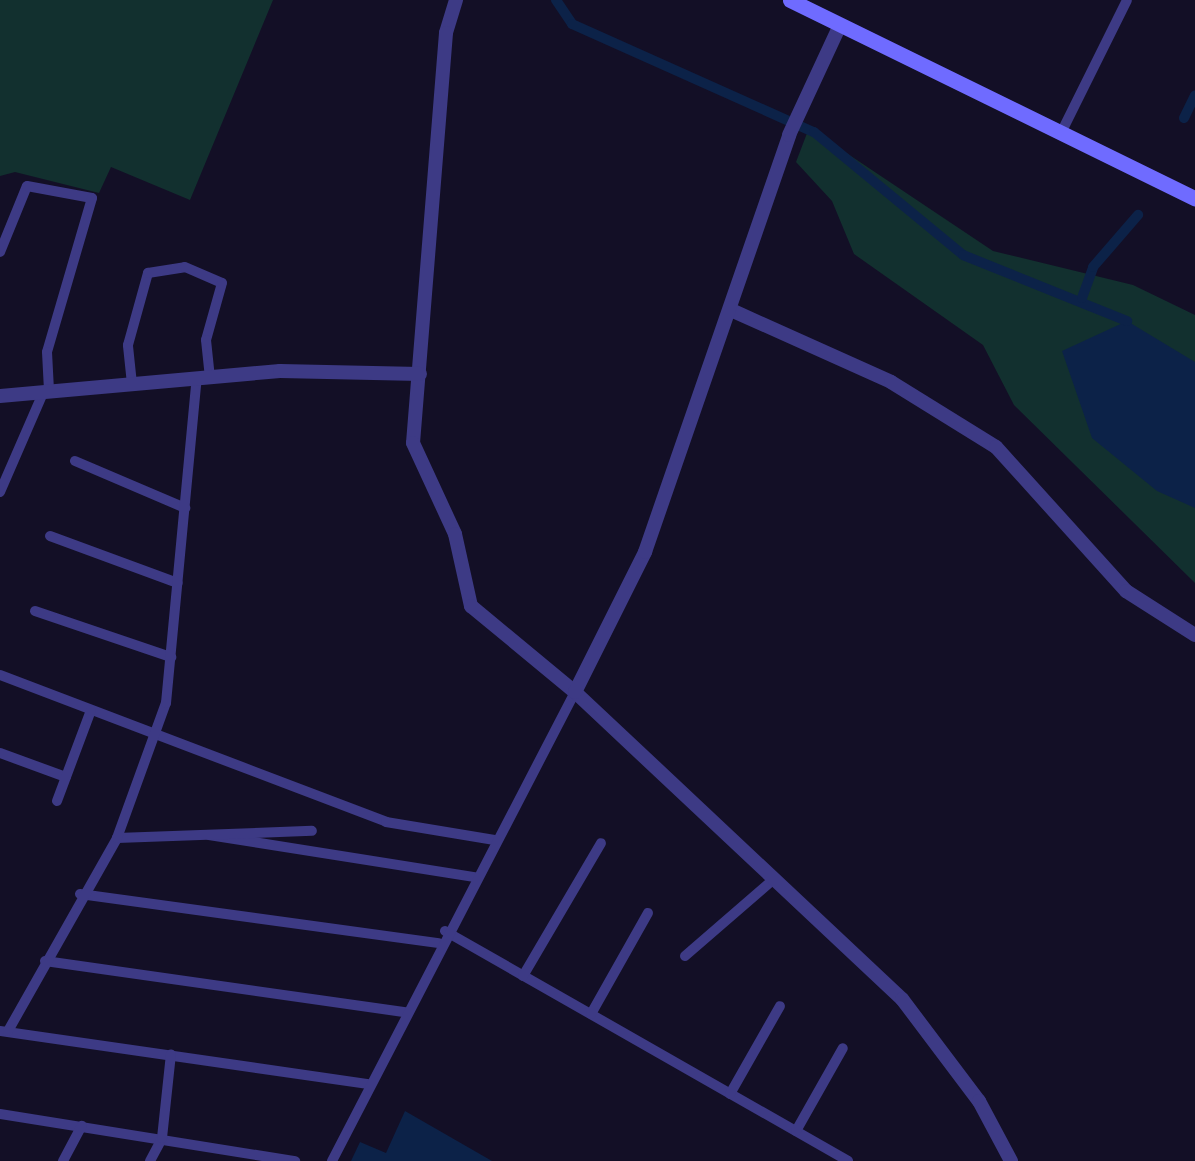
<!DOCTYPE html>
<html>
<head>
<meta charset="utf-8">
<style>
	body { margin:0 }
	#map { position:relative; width:1195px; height:1161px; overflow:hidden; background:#130f26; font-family:Raleway,sans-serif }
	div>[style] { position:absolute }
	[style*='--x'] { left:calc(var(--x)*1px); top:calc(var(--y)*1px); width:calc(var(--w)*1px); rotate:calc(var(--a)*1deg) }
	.green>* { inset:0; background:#12302f }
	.water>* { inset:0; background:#0c2248 }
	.canal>* { height:10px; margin:-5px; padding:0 5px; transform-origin:5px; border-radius:5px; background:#0c2248 }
	.minor>* { height:10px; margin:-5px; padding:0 5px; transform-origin:5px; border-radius:5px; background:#3d3a85 }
	.tertiary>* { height:14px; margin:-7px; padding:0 7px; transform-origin:7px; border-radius:7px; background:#3d3a85 }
	.secondary>* { height:15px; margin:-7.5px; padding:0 7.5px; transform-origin:7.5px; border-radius:7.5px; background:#6f6bff }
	span { translate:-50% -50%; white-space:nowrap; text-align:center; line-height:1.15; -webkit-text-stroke:9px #130f26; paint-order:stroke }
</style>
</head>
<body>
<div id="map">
	<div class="green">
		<div style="clip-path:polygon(0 0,273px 0,190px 200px,111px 167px,99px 193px,15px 172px,0 176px)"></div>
		<div style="clip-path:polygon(809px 128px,993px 251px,1133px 285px,1195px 315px,1195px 583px,1014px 405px,983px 345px,854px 254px,832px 201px,796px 162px)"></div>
	</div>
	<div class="water">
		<div style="clip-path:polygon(1127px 321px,1195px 362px,1195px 508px,1157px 491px,1092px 438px,1062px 351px)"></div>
		<div style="clip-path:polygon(405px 1111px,492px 1161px,351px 1161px,360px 1142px,386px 1153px)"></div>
	</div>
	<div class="canal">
		<div style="--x:556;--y:0;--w:29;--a:56"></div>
		<div style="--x:572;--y:24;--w:265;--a:24.1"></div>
		<div style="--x:814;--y:132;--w:193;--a:39.5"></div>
		<div style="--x:963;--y:255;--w:177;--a:21.9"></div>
		<div style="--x:1184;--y:118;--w:25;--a:-64"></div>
		<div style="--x:1082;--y:298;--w:33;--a:-70"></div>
		<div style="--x:1093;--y:267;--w:69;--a:-49.1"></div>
	</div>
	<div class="minor">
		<div style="--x:1061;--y:133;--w:148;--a:-63.6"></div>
		<div style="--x:0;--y:252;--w:71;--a:-67.8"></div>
		<div style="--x:27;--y:186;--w:66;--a:10.5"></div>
		<div style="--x:92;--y:198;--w:160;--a:106.3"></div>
		<div style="--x:47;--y:352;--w:39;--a:87"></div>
		<div style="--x:132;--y:384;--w:39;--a:-96"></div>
		<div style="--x:128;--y:345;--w:75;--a:-74.5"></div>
		<div style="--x:148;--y:273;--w:37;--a:-9"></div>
		<div style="--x:185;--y:267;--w:40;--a:23.4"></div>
		<div style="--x:222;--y:283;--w:59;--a:105.7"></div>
		<div style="--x:206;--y:340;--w:37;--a:84"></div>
		<div style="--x:75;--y:461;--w:120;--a:23.1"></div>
		<div style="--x:0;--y:492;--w:110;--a:-66.5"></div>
		<div style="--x:50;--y:536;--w:136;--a:20.2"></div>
		<div style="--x:35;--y:611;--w:144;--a:18.7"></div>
		<div style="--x:0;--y:675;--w:413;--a:20.8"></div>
		<div style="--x:386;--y:822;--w:110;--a:9.4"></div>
		<div style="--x:0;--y:753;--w:70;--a:20"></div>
		<div style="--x:57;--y:801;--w:97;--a:-69.5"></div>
		<div style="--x:209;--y:835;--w:269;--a:9"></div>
		<div style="--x:117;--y:838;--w:195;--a:-2.1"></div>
		<div style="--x:80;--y:894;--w:362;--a:7.8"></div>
		<div style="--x:445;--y:931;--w:464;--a:29.7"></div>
		<div style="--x:685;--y:956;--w:118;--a:-40.9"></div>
		<div style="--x:45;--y:961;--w:364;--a:8.1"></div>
		<div style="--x:523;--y:976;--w:154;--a:-59.6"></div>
		<div style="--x:591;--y:1014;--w:116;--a:-60.6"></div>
		<div style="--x:0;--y:1031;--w:374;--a:8.2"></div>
		<div style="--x:8;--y:1031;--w:222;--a:-60.5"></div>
		<div style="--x:117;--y:838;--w:144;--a:-70.1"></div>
		<div style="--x:166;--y:703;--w:326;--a:-84.6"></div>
		<div style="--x:730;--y:1094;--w:101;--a:-60.4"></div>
		<div style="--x:0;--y:1114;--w:299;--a:9.1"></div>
		<div style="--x:796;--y:1131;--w:95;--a:-60.5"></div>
		<div style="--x:63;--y:1161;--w:40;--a:-62"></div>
		<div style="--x:150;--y:1161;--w:26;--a:-62"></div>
		<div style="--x:162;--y:1138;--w:84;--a:-83.9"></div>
		<div style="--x:332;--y:1161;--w:528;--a:-62.61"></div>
	</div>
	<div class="tertiary">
		<div style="--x:456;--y:0;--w:34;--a:107"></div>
		<div style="--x:446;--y:33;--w:411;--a:94.6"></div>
		<div style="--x:413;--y:443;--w:100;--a:65.2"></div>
		<div style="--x:455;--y:534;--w:74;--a:77.5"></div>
		<div style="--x:471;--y:606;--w:135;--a:39.6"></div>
		<div style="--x:575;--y:692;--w:449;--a:43.2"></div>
		<div style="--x:902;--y:999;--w:128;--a:53"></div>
		<div style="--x:979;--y:1101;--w:68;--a:61.9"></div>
		<div style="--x:731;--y:310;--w:175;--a:24.2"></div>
		<div style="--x:891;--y:382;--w:123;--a:31.8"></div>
		<div style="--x:996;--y:447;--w:194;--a:47.9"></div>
		<div style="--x:1126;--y:591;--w:82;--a:32.5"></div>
		<div style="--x:0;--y:396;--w:281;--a:-5.1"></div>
		<div style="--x:280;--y:371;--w:140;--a:1.2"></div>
		<div style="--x:575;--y:692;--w:157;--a:-63.4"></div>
		<div style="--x:645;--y:552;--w:441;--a:-70.9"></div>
		<div style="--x:789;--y:135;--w:121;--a:-65.1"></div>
	</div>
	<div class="secondary">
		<div style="--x:790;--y:0;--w:451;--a:26.1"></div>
	</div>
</div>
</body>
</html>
